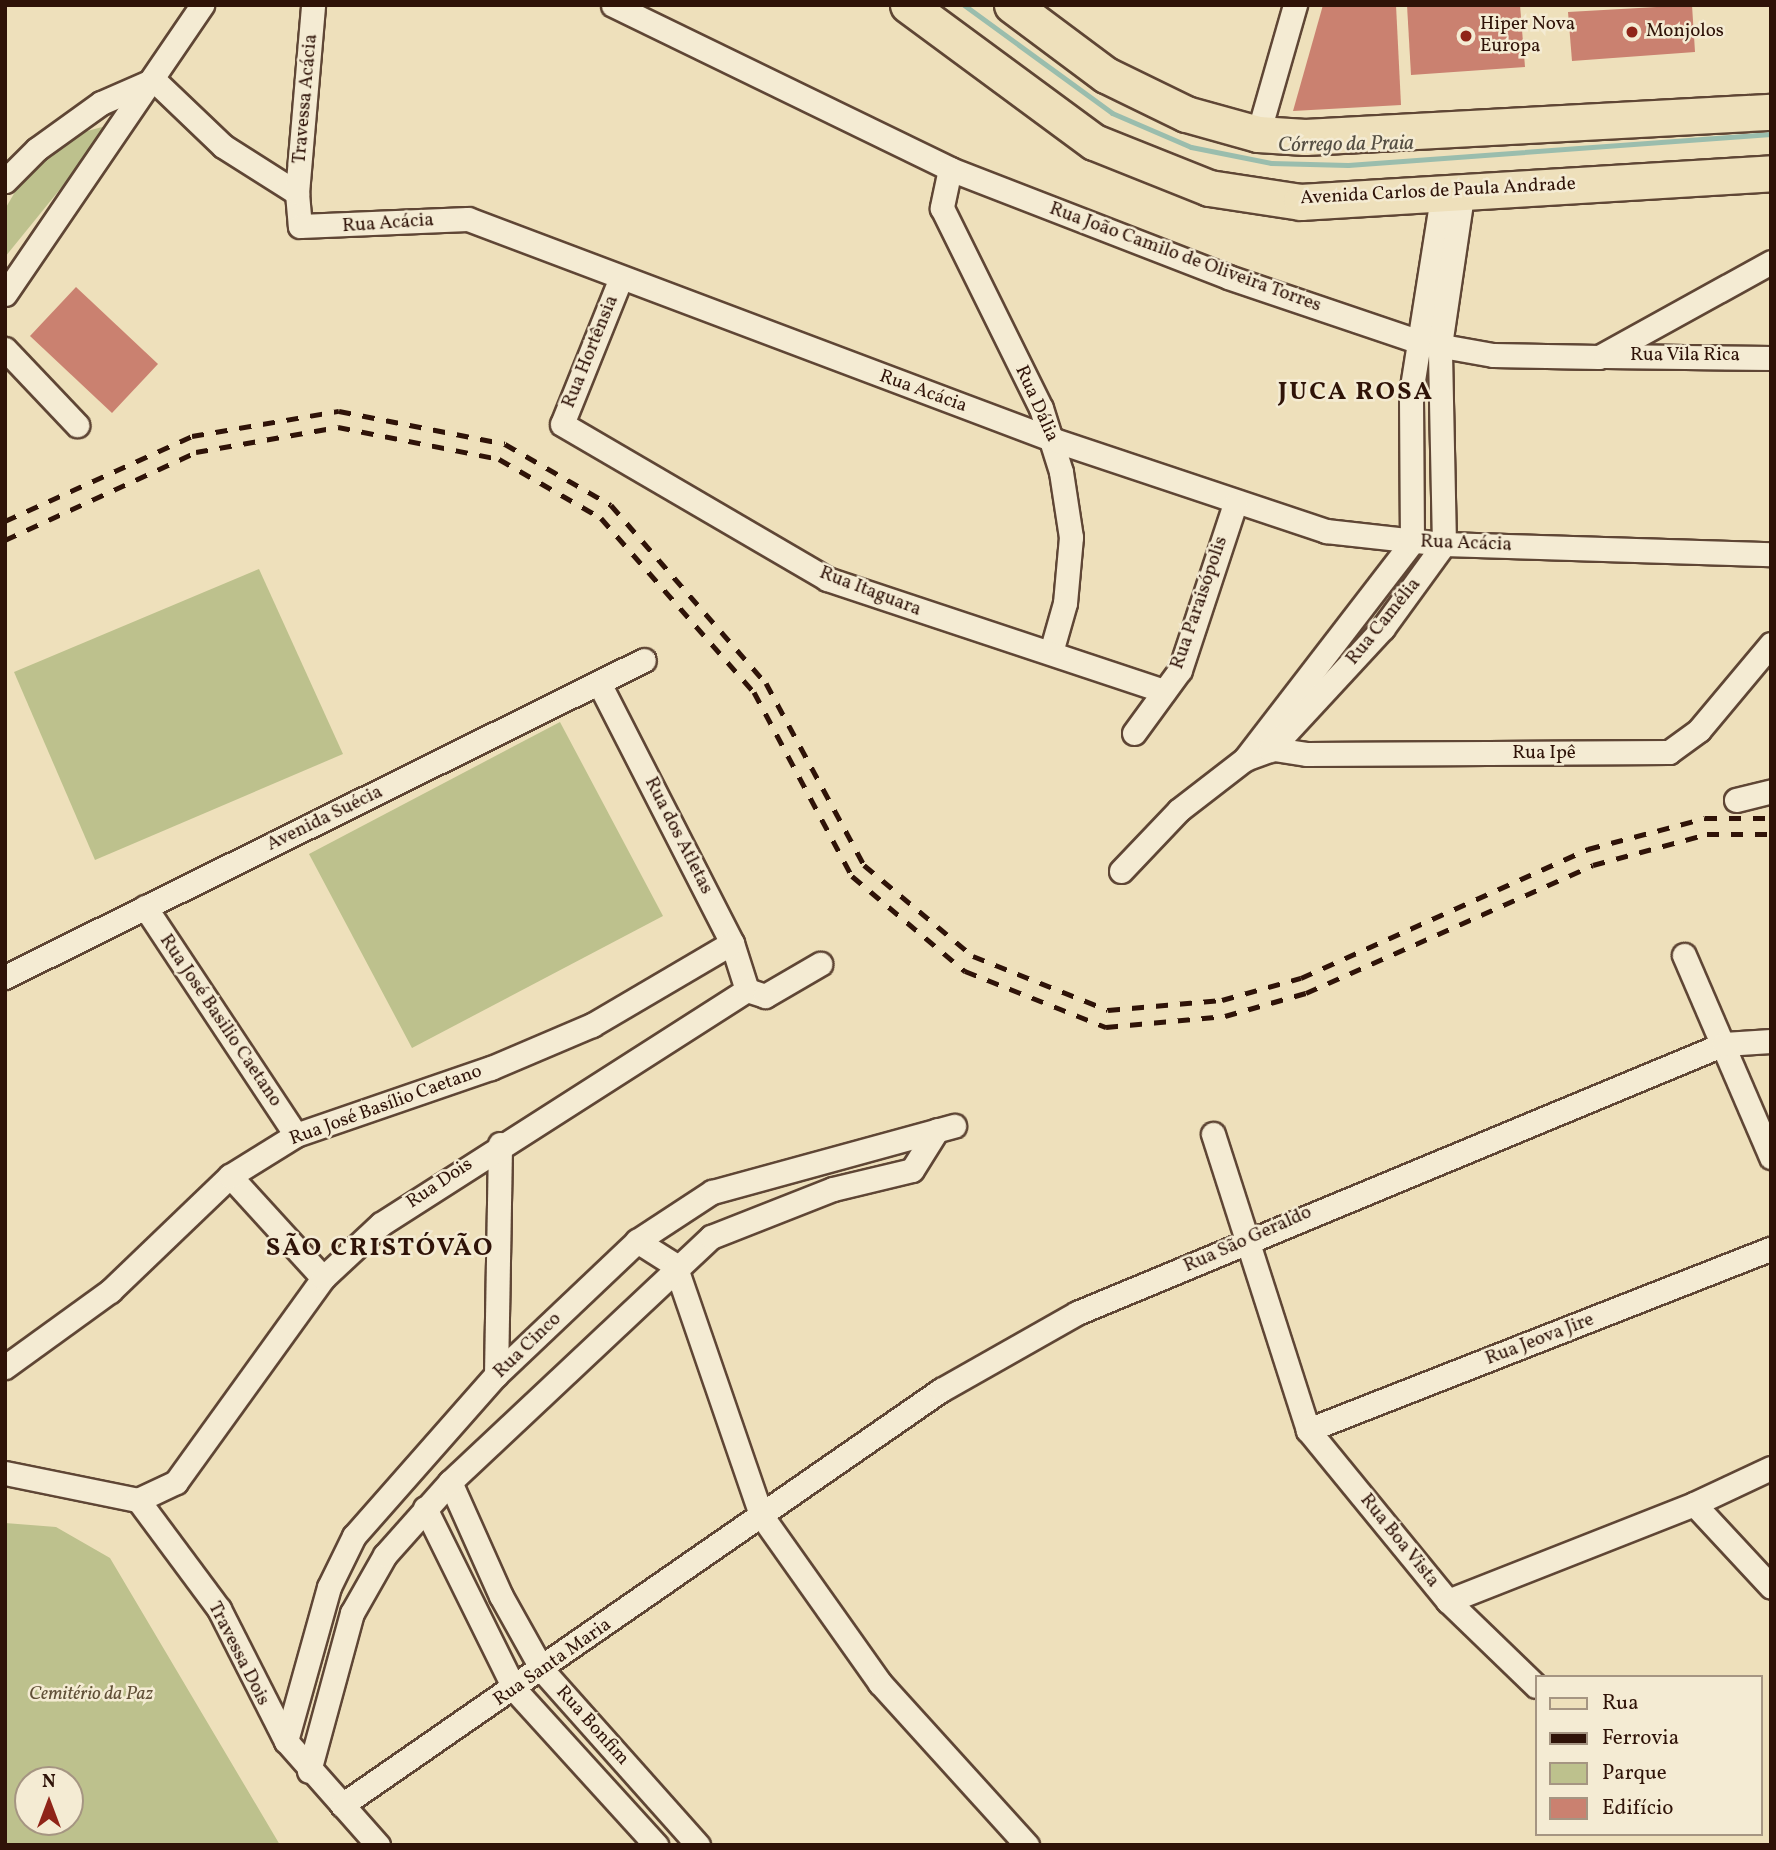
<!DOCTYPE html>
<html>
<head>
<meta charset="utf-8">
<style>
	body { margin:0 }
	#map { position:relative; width:1776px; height:1850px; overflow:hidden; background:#eee0bb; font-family:Vollkorn,serif }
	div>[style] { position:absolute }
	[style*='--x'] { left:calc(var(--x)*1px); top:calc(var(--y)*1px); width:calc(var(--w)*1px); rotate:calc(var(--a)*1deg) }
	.green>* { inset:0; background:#bdc18d }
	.stream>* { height:5px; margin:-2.5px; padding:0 2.5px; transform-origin:2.5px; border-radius:2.5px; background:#9abdad }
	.building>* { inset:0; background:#ca8170 }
	.roads { filter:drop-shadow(2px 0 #5f4635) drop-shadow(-2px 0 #5f4635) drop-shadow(0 2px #5f4635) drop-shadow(0 -2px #5f4635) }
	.minor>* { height:23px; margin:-11.5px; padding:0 11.5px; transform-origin:11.5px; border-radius:11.5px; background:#f4ebd3 }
	.primary>* { height:35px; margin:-17.5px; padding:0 17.5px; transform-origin:17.5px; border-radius:17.5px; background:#eee0bb }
	.rail>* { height:5px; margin-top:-2.5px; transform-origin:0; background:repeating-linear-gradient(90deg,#2f1308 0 12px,transparent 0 24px) }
	.dots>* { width:19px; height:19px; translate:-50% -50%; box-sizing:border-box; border:4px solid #f4ebd3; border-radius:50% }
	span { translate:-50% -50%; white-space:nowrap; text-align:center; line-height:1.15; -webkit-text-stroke:5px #f4ebd3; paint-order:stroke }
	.poi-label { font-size:19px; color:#2f1308 }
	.left { translate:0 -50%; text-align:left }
	.street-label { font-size:19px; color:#2f1308 }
	.park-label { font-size:19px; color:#615037; font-style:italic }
	.water-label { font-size:21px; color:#544e42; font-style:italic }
	.district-label { font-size:26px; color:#2f1308; font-weight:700; letter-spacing:2px }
	.frame { position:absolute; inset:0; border:7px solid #2f1308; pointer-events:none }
	.legend { position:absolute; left:1535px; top:1675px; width:228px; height:161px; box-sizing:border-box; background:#f4ebd3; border:2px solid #a59582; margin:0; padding:9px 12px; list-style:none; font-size:21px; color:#2f1308 }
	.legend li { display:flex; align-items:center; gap:14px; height:35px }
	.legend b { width:35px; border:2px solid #a59582 }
	.north { position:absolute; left:14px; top:1766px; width:70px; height:70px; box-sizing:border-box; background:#f4ebd3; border:2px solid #a59582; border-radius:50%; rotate:0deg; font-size:19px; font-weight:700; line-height:28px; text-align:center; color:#2f1308 }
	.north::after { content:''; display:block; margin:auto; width:24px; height:32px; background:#8f2418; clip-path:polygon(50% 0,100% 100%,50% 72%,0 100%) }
</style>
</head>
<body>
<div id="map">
	<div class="green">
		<div style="clip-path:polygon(113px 124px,5px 257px,5px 209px,32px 163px,62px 138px)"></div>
		<div style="clip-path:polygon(259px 569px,343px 754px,95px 860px,14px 672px)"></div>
		<div style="clip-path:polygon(560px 722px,663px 916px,412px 1048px,309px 854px)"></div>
		<div style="clip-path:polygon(evenodd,5px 1523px,56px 1527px,110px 1558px,280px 1845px,5px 1845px,5px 1523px,28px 1780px,70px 1780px,70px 1822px,28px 1822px,28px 1780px)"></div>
	</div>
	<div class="stream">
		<div style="--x:964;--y:5;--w:183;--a:36.1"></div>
		<div style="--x:1112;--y:113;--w:86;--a:23.3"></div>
		<div style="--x:1191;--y:147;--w:82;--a:11.3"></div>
		<div style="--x:1271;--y:163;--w:77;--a:1.5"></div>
		<div style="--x:1348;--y:165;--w:424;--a:-4.2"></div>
	</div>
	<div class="building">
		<div style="clip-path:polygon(1323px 5px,1396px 5px,1401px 105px,1293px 111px)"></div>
		<div style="clip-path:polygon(1407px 5px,1520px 5px,1525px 67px,1411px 75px)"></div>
		<div style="clip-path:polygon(1692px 5px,1695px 52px,1572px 61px,1568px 12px)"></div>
		<div style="clip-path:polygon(76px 287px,158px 364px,112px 413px,30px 336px)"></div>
	</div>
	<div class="roads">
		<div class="minor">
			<div style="--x:613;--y:5;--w:375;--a:25.9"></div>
			<div style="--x:950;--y:169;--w:298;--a:21.2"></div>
			<div style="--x:1228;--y:277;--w:203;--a:18.7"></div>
			<div style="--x:1420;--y:342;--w:74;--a:10.1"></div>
			<div style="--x:1493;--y:355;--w:106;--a:1.1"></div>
			<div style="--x:1599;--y:357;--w:196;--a:-28.9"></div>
			<div style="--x:1258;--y:134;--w:134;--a:-74"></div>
			<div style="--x:950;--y:169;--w:40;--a:102"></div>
			<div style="--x:942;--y:208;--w:223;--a:63.7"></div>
			<div style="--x:1041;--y:408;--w:67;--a:72.6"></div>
			<div style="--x:1061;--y:472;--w:66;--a:81.3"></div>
			<div style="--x:1071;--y:537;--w:66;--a:95.2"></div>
			<div style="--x:1065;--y:603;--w:51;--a:105.9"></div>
			<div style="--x:5;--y:181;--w:45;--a:-45"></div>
			<div style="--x:37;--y:149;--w:79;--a:-35.7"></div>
			<div style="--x:101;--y:103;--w:58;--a:-23.5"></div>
			<div style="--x:154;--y:80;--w:95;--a:43.7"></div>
			<div style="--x:223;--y:146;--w:88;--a:32.4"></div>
			<div style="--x:297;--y:193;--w:33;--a:85"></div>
			<div style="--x:300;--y:226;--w:168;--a:-2.4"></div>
			<div style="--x:468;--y:219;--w:626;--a:20.66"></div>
			<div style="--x:1054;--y:440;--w:287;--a:18.5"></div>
			<div style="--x:1326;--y:531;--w:119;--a:6.3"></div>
			<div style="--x:1444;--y:544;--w:327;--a:1.8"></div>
			<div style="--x:297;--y:193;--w:189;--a:-85.1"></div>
			<div style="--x:620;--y:280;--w:155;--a:111.9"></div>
			<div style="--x:562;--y:424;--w:307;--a:30.3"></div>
			<div style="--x:827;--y:579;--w:355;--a:18.4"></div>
			<div style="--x:5;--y:294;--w:350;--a:-55.7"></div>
			<div style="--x:5;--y:349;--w:105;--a:46.5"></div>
			<div style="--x:1605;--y:356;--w:166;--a:0.7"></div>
			<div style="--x:600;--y:685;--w:290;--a:62.9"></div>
			<div style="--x:732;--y:943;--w:49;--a:72.3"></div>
			<div style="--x:1134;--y:733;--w:78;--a:-53.9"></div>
			<div style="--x:1180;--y:670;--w:175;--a:-71.7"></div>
			<div style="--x:1261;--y:747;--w:47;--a:8.7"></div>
			<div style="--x:1307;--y:754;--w:362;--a:-0.3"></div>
			<div style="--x:1669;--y:752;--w:37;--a:-36"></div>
			<div style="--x:1699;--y:730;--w:112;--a:-50.1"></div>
			<div style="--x:1245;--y:759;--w:274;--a:-52.4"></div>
			<div style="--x:1412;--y:542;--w:149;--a:-90.4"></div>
			<div style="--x:1411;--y:393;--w:206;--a:-81"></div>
			<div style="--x:1736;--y:800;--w:36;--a:-14"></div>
			<div style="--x:1121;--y:871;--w:84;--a:-46.4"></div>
			<div style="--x:1179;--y:810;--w:83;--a:-37.7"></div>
			<div style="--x:1245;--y:759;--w:27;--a:-20"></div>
			<div style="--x:1270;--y:750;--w:166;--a:-47.2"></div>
			<div style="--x:1383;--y:628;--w:104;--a:-54"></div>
			<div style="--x:1444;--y:544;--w:199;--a:-91.2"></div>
			<div style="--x:1440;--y:345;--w:157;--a:-81.6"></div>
			<div style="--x:145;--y:907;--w:273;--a:56.5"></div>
			<div style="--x:1684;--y:955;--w:220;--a:66.7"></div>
			<div style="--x:5;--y:977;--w:713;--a:-26.39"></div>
			<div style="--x:1213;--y:1134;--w:311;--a:72.2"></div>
			<div style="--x:1308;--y:1430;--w:221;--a:50.7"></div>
			<div style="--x:1448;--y:1601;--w:264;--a:-21.5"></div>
			<div style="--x:1694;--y:1504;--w:113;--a:47.1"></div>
			<div style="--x:230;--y:1176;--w:138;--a:47.6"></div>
			<div style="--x:637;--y:1241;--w:45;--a:32.3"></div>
			<div style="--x:675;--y:1265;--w:264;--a:71"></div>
			<div style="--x:761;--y:1515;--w:206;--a:54.7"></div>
			<div style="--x:880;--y:1683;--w:219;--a:47.8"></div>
			<div style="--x:5;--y:1367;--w:130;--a:-35.9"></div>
			<div style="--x:110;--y:1291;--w:166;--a:-43.8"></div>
			<div style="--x:230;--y:1176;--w:78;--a:-31.8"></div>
			<div style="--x:296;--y:1135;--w:206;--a:-19"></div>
			<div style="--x:491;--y:1068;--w:110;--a:-23.1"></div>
			<div style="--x:592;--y:1025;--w:162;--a:-30.4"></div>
			<div style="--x:496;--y:1375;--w:231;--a:-89"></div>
			<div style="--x:1308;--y:1430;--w:497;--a:-21.4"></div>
			<div style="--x:5;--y:1473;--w:136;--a:11.5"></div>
			<div style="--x:450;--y:1482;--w:125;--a:65.9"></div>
			<div style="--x:501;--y:1596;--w:86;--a:60.8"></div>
			<div style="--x:543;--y:1671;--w:233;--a:48.3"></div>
			<div style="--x:138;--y:1500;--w:42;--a:-25.3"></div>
			<div style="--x:176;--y:1482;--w:251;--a:-54.2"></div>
			<div style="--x:323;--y:1278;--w:79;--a:-43"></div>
			<div style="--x:381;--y:1224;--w:434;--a:-32.6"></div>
			<div style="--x:747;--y:990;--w:19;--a:18"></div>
			<div style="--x:765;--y:996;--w:64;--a:-30.2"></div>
			<div style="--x:138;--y:1500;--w:136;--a:53.4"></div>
			<div style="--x:219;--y:1609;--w:148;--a:63.1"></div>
			<div style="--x:286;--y:1741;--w:139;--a:48.5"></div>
			<div style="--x:1694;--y:1504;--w:85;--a:-25.1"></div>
			<div style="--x:425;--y:1508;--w:203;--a:63.7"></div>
			<div style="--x:515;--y:1690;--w:210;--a:47.7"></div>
			<div style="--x:1448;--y:1601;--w:122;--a:44"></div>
			<div style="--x:286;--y:1741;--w:160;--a:-74.4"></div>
			<div style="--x:329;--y:1587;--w:57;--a:-63.9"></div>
			<div style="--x:354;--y:1536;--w:215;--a:-48.6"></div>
			<div style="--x:496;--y:1375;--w:195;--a:-43.5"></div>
			<div style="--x:637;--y:1241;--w:90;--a:-33.2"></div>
			<div style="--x:712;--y:1192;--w:251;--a:-15.3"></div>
			<div style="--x:309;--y:1771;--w:164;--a:-74.8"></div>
			<div style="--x:352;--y:1613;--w:67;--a:-60.4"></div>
			<div style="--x:385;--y:1555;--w:98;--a:-48.3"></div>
			<div style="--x:450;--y:1482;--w:358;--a:-43.2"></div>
			<div style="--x:711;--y:1237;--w:131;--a:-21.5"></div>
			<div style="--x:833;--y:1189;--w:81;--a:-13.5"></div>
			<div style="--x:912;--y:1170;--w:47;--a:-58"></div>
			<div style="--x:342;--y:1805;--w:729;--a:-34.72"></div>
			<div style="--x:941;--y:1390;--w:156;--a:-29.5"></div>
			<div style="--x:1077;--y:1313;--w:701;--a:-22.58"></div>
			<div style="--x:1724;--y:1044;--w:47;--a:-3.7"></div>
		</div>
		<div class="primary">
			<div style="--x:908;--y:5;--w:231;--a:36.4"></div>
			<div style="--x:1094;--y:142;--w:124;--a:21.8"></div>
			<div style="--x:1209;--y:188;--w:93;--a:8.7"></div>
			<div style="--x:1301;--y:202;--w:471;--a:-3.5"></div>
			<div style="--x:1012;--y:5;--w:117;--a:36.7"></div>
			<div style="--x:1106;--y:75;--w:89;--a:26"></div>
			<div style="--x:1186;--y:114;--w:75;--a:15.5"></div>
			<div style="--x:1258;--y:134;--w:47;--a:3.7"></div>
			<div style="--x:1305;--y:137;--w:467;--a:-3.1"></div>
		</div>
	</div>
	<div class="rail">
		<div style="--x:5;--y:521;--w:205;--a:-24.4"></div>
		<div style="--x:192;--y:436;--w:149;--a:-9.7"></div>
		<div style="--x:339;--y:411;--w:169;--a:11.2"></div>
		<div style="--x:505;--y:444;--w:122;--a:29.9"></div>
		<div style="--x:611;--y:505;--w:236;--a:49"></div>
		<div style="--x:766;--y:683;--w:207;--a:61.7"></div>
		<div style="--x:864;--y:865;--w:142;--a:39.9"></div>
		<div style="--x:973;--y:956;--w:145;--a:21.8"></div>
		<div style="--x:1108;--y:1010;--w:114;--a:-5"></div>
		<div style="--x:1222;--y:1000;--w:82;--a:-15.6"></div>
		<div style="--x:1301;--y:978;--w:315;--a:-24.2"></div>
		<div style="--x:1588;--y:849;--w:121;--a:-14.8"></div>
		<div style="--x:1705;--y:818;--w:66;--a:0"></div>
		<div style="--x:5;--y:540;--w:210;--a:-24.7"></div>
		<div style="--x:196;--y:452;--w:144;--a:-10"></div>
		<div style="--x:338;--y:427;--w:164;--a:11.2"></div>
		<div style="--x:499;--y:459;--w:118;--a:30"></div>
		<div style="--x:601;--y:518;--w:232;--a:48.7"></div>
		<div style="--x:754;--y:692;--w:208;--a:62"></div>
		<div style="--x:852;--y:876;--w:148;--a:40.1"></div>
		<div style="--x:965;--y:971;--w:152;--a:21.7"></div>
		<div style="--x:1106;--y:1027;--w:120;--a:-5.3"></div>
		<div style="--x:1225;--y:1016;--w:84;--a:-15.9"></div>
		<div style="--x:1306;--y:993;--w:314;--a:-24"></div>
		<div style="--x:1593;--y:865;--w:118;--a:-15.2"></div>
		<div style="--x:1707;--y:834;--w:64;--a:0"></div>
	</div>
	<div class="dots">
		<div style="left:1632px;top:32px;background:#8f2418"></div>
		<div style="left:1466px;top:36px;background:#8f2418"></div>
	</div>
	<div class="poi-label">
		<span class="left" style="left:1480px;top:36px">Hiper Nova<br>Europa</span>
		<span class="left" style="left:1646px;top:32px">Monjolos</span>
	</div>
	<div class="street-label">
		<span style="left:306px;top:99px;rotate:-85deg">Travessa Acácia</span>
		<span style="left:1438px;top:192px;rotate:-3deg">Avenida Carlos de Paula Andrade</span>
		<span style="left:388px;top:224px;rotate:-4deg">Rua Acácia</span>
		<span style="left:1185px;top:258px;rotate:20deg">Rua João Camilo de Oliveira Torres</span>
		<span style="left:591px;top:352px;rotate:-68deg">Rua Hortênsia</span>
		<span style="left:1685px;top:356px">Rua Vila Rica</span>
		<span style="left:923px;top:392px;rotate:20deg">Rua Acácia</span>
		<span style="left:1036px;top:404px;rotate:66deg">Rua Dália</span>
		<span style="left:1466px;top:544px;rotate:2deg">Rua Acácia</span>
		<span style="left:870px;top:592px;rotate:21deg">Rua Itaguara</span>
		<span style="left:1200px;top:603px;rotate:-71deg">Rua Paraisópolis</span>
		<span style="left:1384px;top:622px;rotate:-51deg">Rua Camélia</span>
		<span style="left:1544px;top:754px">Rua Ipê</span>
		<span style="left:325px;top:819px;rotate:-26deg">Avenida Suécia</span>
		<span style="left:678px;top:836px;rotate:63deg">Rua dos Atletas</span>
		<span style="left:220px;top:1021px;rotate:56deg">Rua José Basilio Caetano</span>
		<span style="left:386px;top:1106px;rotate:-20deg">Rua José Basílio Caetano</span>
		<span style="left:440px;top:1184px;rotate:-34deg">Rua Dois</span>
		<span style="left:1248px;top:1240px;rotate:-24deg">Rua São Geraldo</span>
		<span style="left:1540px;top:1340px;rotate:-21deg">Rua Jeova Jire</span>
		<span style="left:528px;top:1346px;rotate:-44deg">Rua Cinco</span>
		<span style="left:1399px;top:1541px;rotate:51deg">Rua Boa Vista</span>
		<span style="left:238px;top:1654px;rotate:63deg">Travessa Dois</span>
		<span style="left:553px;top:1663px;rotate:-35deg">Rua Santa Maria</span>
		<span style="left:592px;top:1726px;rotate:48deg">Rua Bonfim</span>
	</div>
	<div class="park-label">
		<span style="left:91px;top:1695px">Cemitério da Paz</span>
	</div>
	<div class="water-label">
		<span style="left:1346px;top:145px;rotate:-1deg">Córrego da Praia</span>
	</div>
	<div class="district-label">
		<span style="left:1356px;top:393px">JUCA ROSA</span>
		<span style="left:380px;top:1249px">SÃO CRISTÓVÃO</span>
	</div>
	<div class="frame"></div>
	<ul class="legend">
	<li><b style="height:9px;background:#eee0bb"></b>Rua</li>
	<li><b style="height:9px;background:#2f1308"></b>Ferrovia</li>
	<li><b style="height:19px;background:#bdc18d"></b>Parque</li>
	<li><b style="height:19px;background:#ca8170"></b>Edifício</li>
	</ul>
	<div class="north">N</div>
</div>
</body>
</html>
